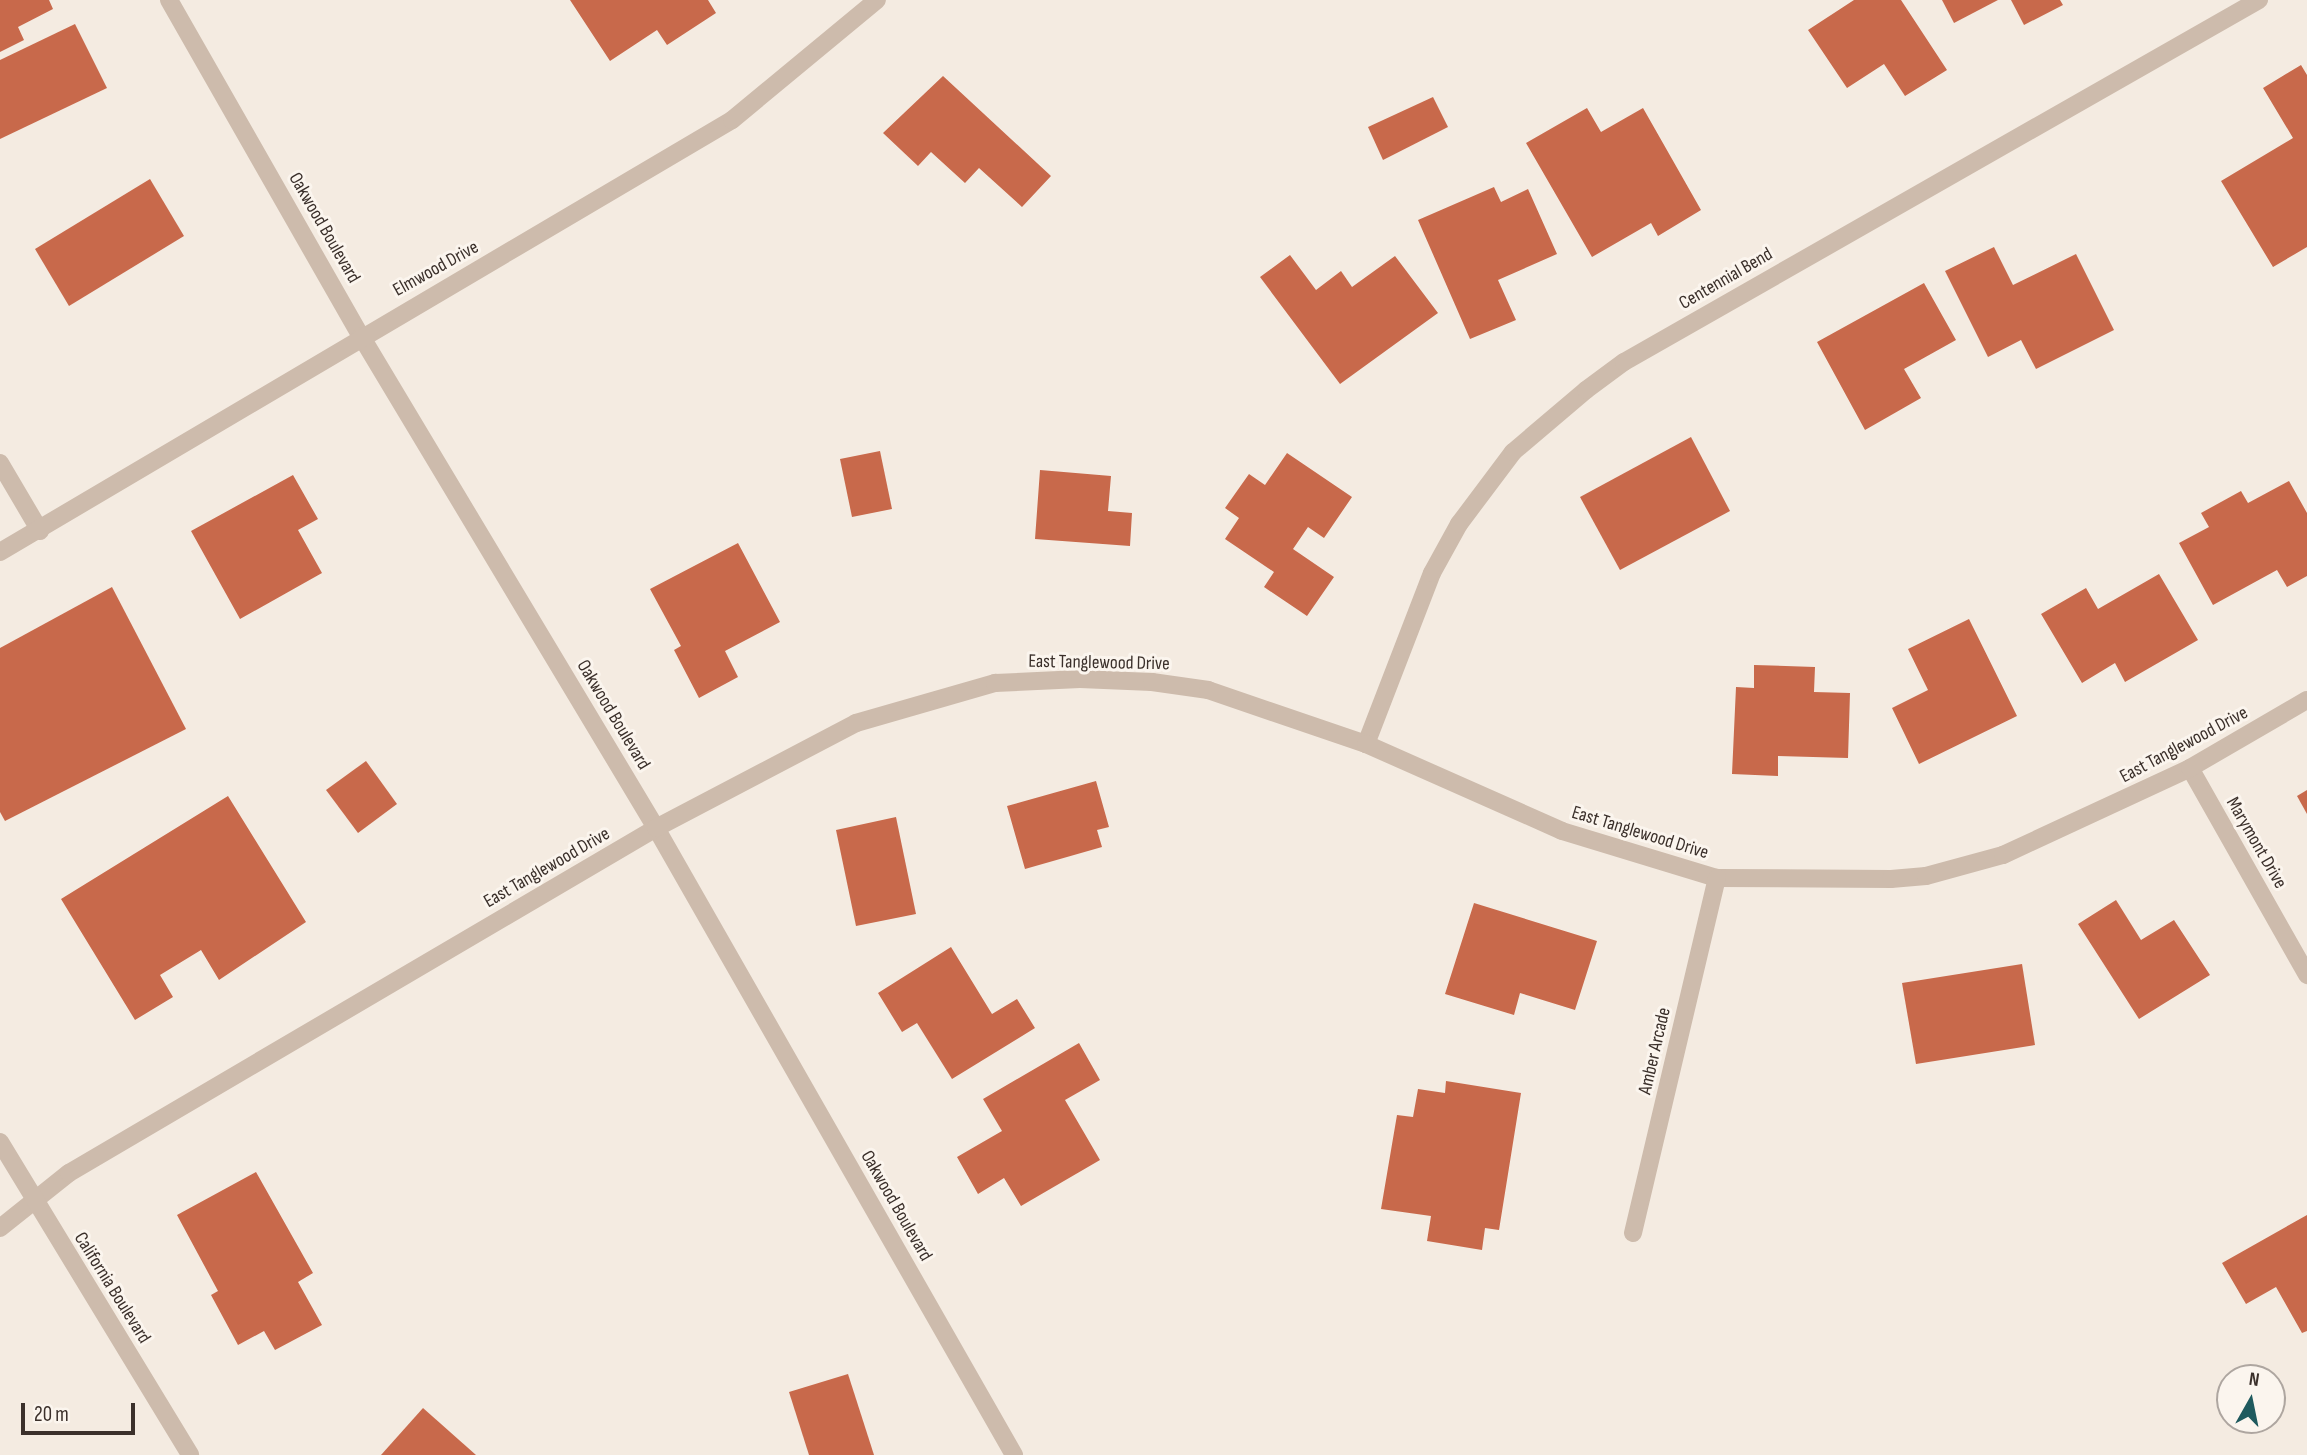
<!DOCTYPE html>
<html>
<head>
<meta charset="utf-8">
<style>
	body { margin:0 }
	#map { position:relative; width:2307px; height:1455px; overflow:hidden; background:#f4ebe1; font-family:"Sofia Sans Condensed",sans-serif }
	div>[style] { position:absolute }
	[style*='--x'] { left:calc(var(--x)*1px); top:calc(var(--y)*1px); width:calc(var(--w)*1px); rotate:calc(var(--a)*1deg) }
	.building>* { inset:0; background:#c8694b }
	.minor>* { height:18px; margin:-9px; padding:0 9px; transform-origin:9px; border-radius:9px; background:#cdbbac }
	.tertiary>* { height:18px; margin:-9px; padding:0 9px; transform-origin:9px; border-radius:9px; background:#cdbbac }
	span { translate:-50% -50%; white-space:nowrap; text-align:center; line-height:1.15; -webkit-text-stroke:6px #fbf5ee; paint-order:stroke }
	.street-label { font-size:19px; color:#3b302b }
	.north { position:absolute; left:2216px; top:1364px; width:70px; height:70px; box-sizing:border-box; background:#fbf5ee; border:2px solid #aea6a0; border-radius:50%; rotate:9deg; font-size:19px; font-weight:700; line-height:28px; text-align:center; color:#3b302b }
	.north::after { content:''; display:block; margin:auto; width:24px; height:32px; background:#1f5a5e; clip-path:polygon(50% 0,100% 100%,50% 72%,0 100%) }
	.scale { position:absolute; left:21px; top:1403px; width:114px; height:32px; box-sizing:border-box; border:4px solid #3b302b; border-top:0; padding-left:9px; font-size:21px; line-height:24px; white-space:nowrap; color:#3b302b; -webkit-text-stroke:5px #fbf5ee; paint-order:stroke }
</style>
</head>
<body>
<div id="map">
	<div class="building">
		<div style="clip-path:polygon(0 0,49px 0,53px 9px,18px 27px,24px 40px,0 52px)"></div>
		<div style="clip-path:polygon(570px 0,708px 0,716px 13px,667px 45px,657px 30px,610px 61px)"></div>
		<div style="clip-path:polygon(1854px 0,1901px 0,1947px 70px,1905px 96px,1884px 64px,1847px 88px,1808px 30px)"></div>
		<div style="clip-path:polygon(1942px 0,1998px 0,1954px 23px)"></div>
		<div style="clip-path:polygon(2011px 0,2060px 0,2063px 5px,2024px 25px)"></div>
		<div style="clip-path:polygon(75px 24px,107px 88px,0 139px,0 60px)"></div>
		<div style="clip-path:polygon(2301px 65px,2307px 75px,2307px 247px,2273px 267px,2221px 181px,2293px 138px,2263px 88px)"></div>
		<div style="clip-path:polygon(943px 76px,1051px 176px,1022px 207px,979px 168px,965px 183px,931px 152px,918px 166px,883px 133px)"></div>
		<div style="clip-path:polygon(1433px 97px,1448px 127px,1383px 160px,1368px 127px)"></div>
		<div style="clip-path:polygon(1587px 108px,1601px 132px,1643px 108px,1701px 210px,1658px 236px,1651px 223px,1592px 257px,1526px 143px)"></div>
		<div style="clip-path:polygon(150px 179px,184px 236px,69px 306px,35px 249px)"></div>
		<div style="clip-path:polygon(1494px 187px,1501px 202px,1528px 189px,1557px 254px,1498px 280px,1516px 320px,1470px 339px,1418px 220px)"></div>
		<div style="clip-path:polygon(1994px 247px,2013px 285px,2076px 254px,2114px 330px,2036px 369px,2021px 340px,1988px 357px,1945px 271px)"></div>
		<div style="clip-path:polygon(1290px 255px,1316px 290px,1341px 271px,1352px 287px,1395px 256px,1438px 313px,1340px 384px,1260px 277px)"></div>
		<div style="clip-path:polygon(1924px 283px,1956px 340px,1904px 369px,1921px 398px,1865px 430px,1817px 342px)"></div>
		<div style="clip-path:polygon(1691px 437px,1730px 511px,1620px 570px,1580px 497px)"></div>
		<div style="clip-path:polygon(880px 451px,892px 509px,852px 517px,840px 459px)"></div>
		<div style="clip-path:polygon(1287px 453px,1352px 497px,1324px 538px,1308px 527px,1293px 549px,1334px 577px,1307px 616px,1264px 587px,1274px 572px,1225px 539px,1239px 518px,1225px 508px,1249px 474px,1265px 485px)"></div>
		<div style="clip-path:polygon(1040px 470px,1111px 476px,1108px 511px,1132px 513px,1130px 546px,1035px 539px)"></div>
		<div style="clip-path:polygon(293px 475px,318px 519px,298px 530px,322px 573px,240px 619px,191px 531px)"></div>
		<div style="clip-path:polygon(2289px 481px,2307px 513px,2307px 576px,2287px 587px,2277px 570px,2213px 605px,2179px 543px,2209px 527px,2201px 513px,2241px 491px,2248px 503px)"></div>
		<div style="clip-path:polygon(738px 543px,780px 622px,725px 651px,738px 677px,699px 698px,674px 650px,681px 646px,650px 589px)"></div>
		<div style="clip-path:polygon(2159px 574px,2198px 640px,2125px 682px,2115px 663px,2082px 683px,2041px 614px,2086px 588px,2098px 609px)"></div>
		<div style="clip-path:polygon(112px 587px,186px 729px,5px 821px,0 812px,0 648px)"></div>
		<div style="clip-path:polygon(1969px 619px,2017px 716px,1919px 764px,1892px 708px,1928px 690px,1908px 649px)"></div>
		<div style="clip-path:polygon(1754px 665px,1815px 667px,1814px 692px,1850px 693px,1848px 758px,1778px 756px,1778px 776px,1732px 774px,1736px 687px,1754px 688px)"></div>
		<div style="clip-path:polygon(366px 761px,397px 804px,358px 833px,326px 790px)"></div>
		<div style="clip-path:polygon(1096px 781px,1109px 827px,1097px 830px,1102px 847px,1025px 869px,1007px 806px)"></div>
		<div style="clip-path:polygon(2307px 790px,2307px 814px,2297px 796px)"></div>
		<div style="clip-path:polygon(228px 796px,306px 922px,219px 980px,201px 950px,160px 975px,173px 997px,135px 1020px,61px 899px)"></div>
		<div style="clip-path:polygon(896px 817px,916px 914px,856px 926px,836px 830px)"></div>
		<div style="clip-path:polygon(2116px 900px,2141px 940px,2174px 920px,2210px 975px,2139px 1019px,2078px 924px)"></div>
		<div style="clip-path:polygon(1474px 903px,1597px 941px,1575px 1010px,1520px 993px,1514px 1015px,1445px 994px)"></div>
		<div style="clip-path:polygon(951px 947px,992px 1014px,1017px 999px,1035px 1028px,952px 1079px,917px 1023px,902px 1032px,878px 993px)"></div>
		<div style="clip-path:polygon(2022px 964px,2035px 1045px,1916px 1064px,1902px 983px)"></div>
		<div style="clip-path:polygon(1079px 1043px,1100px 1080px,1065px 1100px,1100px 1160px,1021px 1206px,1004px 1178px,978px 1194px,957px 1157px,1002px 1131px,983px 1099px)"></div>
		<div style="clip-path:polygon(1446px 1081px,1521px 1093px,1499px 1230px,1485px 1228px,1482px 1250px,1427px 1241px,1431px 1216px,1381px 1209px,1397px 1115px,1413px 1117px,1418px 1089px,1445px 1093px)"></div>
		<div style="clip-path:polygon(256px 1172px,313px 1273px,298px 1282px,322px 1325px,275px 1350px,264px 1331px,238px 1345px,211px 1295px,218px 1291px,177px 1215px)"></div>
		<div style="clip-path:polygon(2307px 1215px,2307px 1331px,2302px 1333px,2276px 1287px,2246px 1304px,2222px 1263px)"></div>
		<div style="clip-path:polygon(848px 1374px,874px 1455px,809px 1455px,789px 1392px)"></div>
		<div style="clip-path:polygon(423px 1408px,476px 1455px,381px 1455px)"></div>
	</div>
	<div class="minor">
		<div style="--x:169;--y:0;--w:387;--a:60.3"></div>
		<div style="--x:361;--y:336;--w:574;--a:59.05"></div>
		<div style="--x:656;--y:828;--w:722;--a:60.27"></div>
		<div style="--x:0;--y:463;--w:79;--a:59.5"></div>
		<div style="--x:0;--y:552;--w:850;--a:-30.55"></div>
		<div style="--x:732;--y:120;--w:188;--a:-39.6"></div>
		<div style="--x:1366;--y:744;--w:183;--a:-68.9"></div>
		<div style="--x:1432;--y:573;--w:56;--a:-61.1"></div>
		<div style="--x:1459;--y:524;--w:90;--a:-53.1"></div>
		<div style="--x:1513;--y:452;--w:96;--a:-40.3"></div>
		<div style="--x:1586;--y:390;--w:47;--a:-36.4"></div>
		<div style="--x:1624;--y:362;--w:731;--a:-29.69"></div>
		<div style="--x:2190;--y:768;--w:238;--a:60.5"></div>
		<div style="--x:0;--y:1228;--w:88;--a:-38.6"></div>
		<div style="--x:69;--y:1173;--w:681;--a:-30.44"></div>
		<div style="--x:656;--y:828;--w:226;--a:-27.7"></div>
		<div style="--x:856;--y:723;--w:145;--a:-16.1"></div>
		<div style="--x:995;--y:683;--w:85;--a:-2.7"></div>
		<div style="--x:1080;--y:679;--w:72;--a:2.4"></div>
		<div style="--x:1152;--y:682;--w:57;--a:8.1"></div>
		<div style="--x:1208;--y:690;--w:167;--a:18.9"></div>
		<div style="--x:1366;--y:744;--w:214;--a:23.9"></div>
		<div style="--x:1562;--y:831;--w:162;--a:16.9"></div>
		<div style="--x:1717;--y:878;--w:174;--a:0.3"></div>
		<div style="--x:1891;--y:879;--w:35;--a:-5"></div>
		<div style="--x:1926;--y:876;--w:80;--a:-15.3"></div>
		<div style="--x:2003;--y:855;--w:206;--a:-24.9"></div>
		<div style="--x:2190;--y:768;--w:135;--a:-30.2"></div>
		<div style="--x:1633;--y:1233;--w:365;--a:-76.7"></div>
	</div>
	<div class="tertiary">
		<div style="--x:0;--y:1142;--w:366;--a:58.7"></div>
	</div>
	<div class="street-label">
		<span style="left:324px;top:228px;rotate:60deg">Oakwood Boulevard</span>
		<span style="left:436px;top:269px;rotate:-29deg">Elmwood Drive</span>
		<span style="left:1726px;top:279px;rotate:-30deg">Centennial Bend</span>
		<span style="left:1099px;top:663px;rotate:1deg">East Tanglewood Drive</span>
		<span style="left:613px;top:715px;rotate:59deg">Oakwood Boulevard</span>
		<span style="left:2184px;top:745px;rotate:-28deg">East Tanglewood Drive</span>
		<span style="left:1640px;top:833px;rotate:17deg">East Tanglewood Drive</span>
		<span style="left:2256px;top:843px;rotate:60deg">Marymont Drive</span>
		<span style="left:547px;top:868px;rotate:-30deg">East Tanglewood Drive</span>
		<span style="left:1655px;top:1051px;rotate:-77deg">Amber Arcade</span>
		<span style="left:896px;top:1206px;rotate:60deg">Oakwood Boulevard</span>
		<span style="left:112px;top:1288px;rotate:58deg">California Boulevard</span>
	</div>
	<div class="north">N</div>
	<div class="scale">20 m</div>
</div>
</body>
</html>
